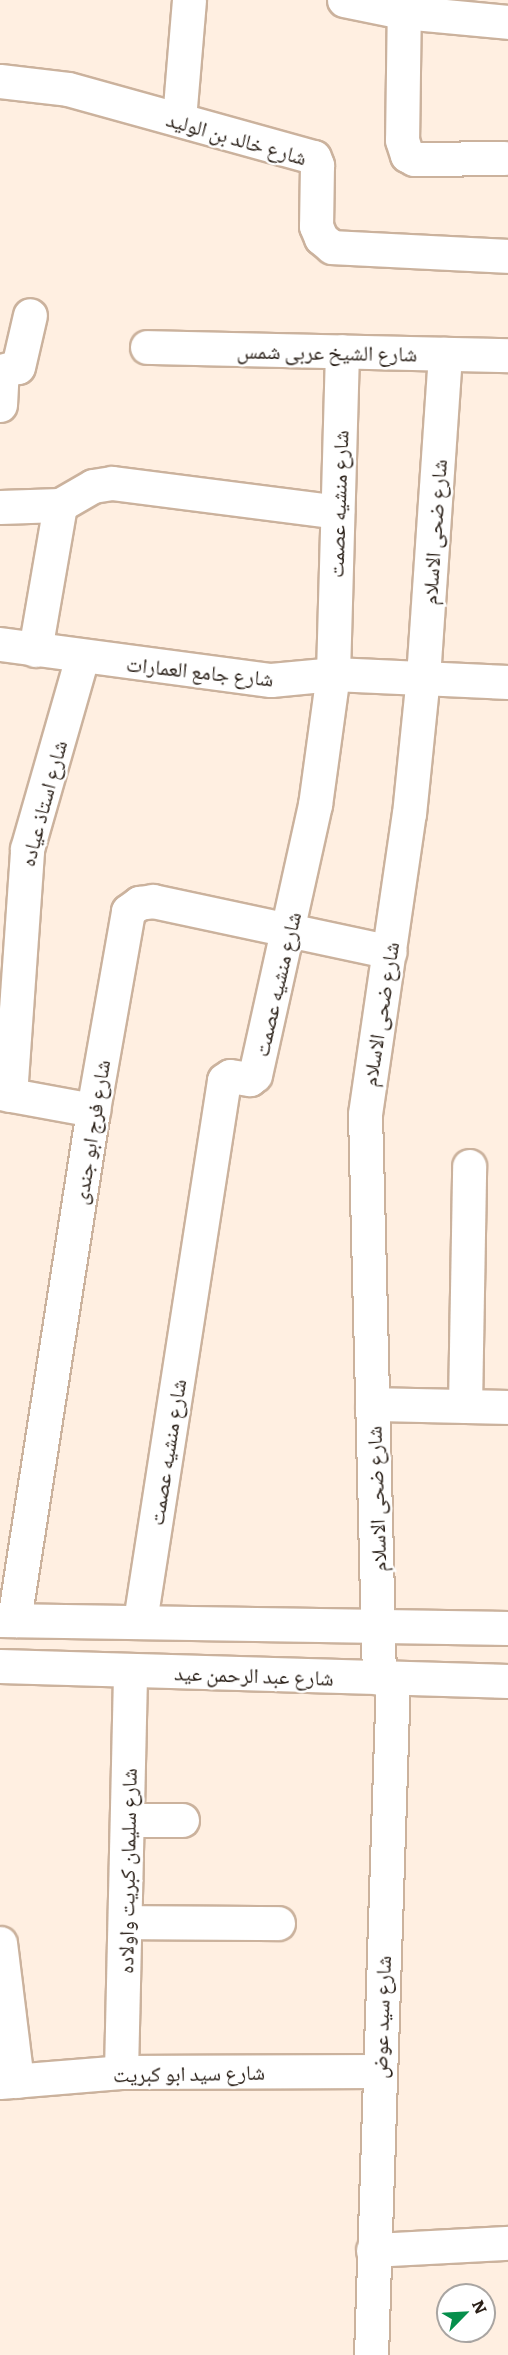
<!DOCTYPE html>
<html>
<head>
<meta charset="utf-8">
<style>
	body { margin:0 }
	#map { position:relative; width:508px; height:2355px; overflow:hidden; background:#ffefe1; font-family:Literata,"Noto Naskh Arabic",serif }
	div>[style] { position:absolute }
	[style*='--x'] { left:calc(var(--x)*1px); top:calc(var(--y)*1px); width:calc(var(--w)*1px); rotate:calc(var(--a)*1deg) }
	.roads { filter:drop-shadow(2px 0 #cbb29d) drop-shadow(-2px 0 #cbb29d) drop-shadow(0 2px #cbb29d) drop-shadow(0 -2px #cbb29d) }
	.street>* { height:33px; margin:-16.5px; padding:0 16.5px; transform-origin:16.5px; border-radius:16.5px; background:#fff }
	span { translate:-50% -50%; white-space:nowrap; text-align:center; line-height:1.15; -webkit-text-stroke:5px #fff; paint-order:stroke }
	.street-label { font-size:21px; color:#281e16 }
	.north { position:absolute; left:436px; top:2283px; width:60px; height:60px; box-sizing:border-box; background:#fff; border:2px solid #a9a5a2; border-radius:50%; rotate:66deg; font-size:16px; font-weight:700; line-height:24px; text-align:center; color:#281e16 }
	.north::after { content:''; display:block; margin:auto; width:21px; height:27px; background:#068f4c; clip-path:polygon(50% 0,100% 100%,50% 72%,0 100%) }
</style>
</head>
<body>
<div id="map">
	<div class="roads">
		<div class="street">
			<div style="--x:344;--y:0;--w:60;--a:11.5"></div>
			<div style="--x:403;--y:12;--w:105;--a:5.4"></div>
			<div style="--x:404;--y:0;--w:140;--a:90.8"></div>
			<div style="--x:402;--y:140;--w:16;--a:72"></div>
			<div style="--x:407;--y:155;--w:8;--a:30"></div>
			<div style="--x:414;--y:159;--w:90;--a:-0.6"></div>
			<div style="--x:0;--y:81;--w:68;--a:6.7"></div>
			<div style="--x:68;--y:89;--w:255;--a:15.5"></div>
			<div style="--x:314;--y:157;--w:9;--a:69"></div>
			<div style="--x:317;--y:165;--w:61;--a:90.9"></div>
			<div style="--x:316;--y:226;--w:13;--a:67"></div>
			<div style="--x:321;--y:238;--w:14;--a:39"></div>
			<div style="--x:332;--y:247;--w:176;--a:2.9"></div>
			<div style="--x:179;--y:119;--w:119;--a:-85.2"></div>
			<div style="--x:147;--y:347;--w:361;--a:1.3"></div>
			<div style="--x:0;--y:371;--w:18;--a:-13"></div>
			<div style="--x:18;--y:367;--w:53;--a:-77"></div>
			<div style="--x:0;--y:405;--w:34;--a:-87"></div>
			<div style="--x:0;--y:507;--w:60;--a:-1.9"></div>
			<div style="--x:60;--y:505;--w:38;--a:-30"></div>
			<div style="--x:93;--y:486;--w:19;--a:-9"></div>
			<div style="--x:112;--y:483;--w:227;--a:7.3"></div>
			<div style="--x:0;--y:644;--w:273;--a:7.6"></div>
			<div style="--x:271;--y:680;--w:62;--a:-5.5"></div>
			<div style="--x:333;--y:674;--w:175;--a:2.6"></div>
			<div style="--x:35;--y:650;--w:147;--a:-80.2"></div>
			<div style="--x:0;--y:1093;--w:95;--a:10.4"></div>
			<div style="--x:10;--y:1095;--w:247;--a:-86"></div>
			<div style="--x:27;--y:849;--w:200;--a:-74"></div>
			<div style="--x:372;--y:1404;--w:136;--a:1.3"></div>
			<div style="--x:465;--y:1406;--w:240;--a:-89"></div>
			<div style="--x:0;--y:1620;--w:508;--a:0.9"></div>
			<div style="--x:14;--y:1620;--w:516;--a:-81.19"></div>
			<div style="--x:93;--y:1110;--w:202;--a:-80"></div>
			<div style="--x:128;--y:911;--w:14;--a:-36"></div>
			<div style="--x:139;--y:903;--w:14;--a:-8"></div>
			<div style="--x:153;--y:901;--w:242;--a:12.1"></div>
			<div style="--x:140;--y:1621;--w:547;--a:-81.17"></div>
			<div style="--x:224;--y:1080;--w:7;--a:-34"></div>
			<div style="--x:230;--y:1076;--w:20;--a:9"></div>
			<div style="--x:250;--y:1079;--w:6;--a:-39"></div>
			<div style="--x:255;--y:1075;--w:277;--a:-77.5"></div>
			<div style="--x:315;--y:805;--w:132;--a:-82.2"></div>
			<div style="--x:333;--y:674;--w:323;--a:-88.4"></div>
			<div style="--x:0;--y:1666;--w:508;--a:1.69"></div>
			<div style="--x:379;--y:1678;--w:564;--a:-91.42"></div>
			<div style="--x:365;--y:1114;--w:303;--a:-81.7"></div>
			<div style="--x:409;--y:814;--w:138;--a:-84.2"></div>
			<div style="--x:423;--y:677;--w:324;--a:-86.1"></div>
			<div style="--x:127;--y:1820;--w:55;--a:0"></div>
			<div style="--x:125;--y:1922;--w:153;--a:0.4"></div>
			<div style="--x:0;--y:1943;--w:139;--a:83"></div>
			<div style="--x:121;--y:2072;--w:402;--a:-88.7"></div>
			<div style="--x:0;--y:2082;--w:121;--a:-4.7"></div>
			<div style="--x:121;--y:2072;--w:257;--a:-0.2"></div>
			<div style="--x:373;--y:2250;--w:135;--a:-3"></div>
			<div style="--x:371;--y:2355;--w:677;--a:-88.14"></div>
		</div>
	</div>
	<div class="street-label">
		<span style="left:237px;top:137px;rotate:16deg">شارع خالد بن الوليد</span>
		<span style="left:327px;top:351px;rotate:1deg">شارع الشيخ عربى شمس</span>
		<span style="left:337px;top:504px;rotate:-88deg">شارع منشيه عصمت</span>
		<span style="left:433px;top:532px;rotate:-86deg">شارع ضحى الاسلام</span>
		<span style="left:200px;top:670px;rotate:6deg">شارع جامع العمارات</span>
		<span style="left:42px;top:803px;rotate:-75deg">شارع استاذ عياده</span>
		<span style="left:276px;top:984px;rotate:-77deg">شارع منشيه عصمت</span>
		<span style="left:379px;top:1014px;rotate:-81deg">شارع ضحى الاسلام</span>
		<span style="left:90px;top:1132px;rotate:-81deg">شارع فرج ابو جندى</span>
		<span style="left:166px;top:1452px;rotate:-81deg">شارع منشيه عصمت</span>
		<span style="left:375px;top:1499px;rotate:-92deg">شارع ضحى الاسلام</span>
		<span style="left:254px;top:1674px;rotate:2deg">شارع عبد الرحمن عيد</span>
		<span style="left:126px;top:1871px;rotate:-89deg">شارع سليمان كبريت واولاده</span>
		<span style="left:380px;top:2017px;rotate:-88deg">شارع سيد عوض</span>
		<span style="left:189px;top:2072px;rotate:-1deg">شارع سيد ابو كبريت</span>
	</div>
	<div class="north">N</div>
</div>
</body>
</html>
